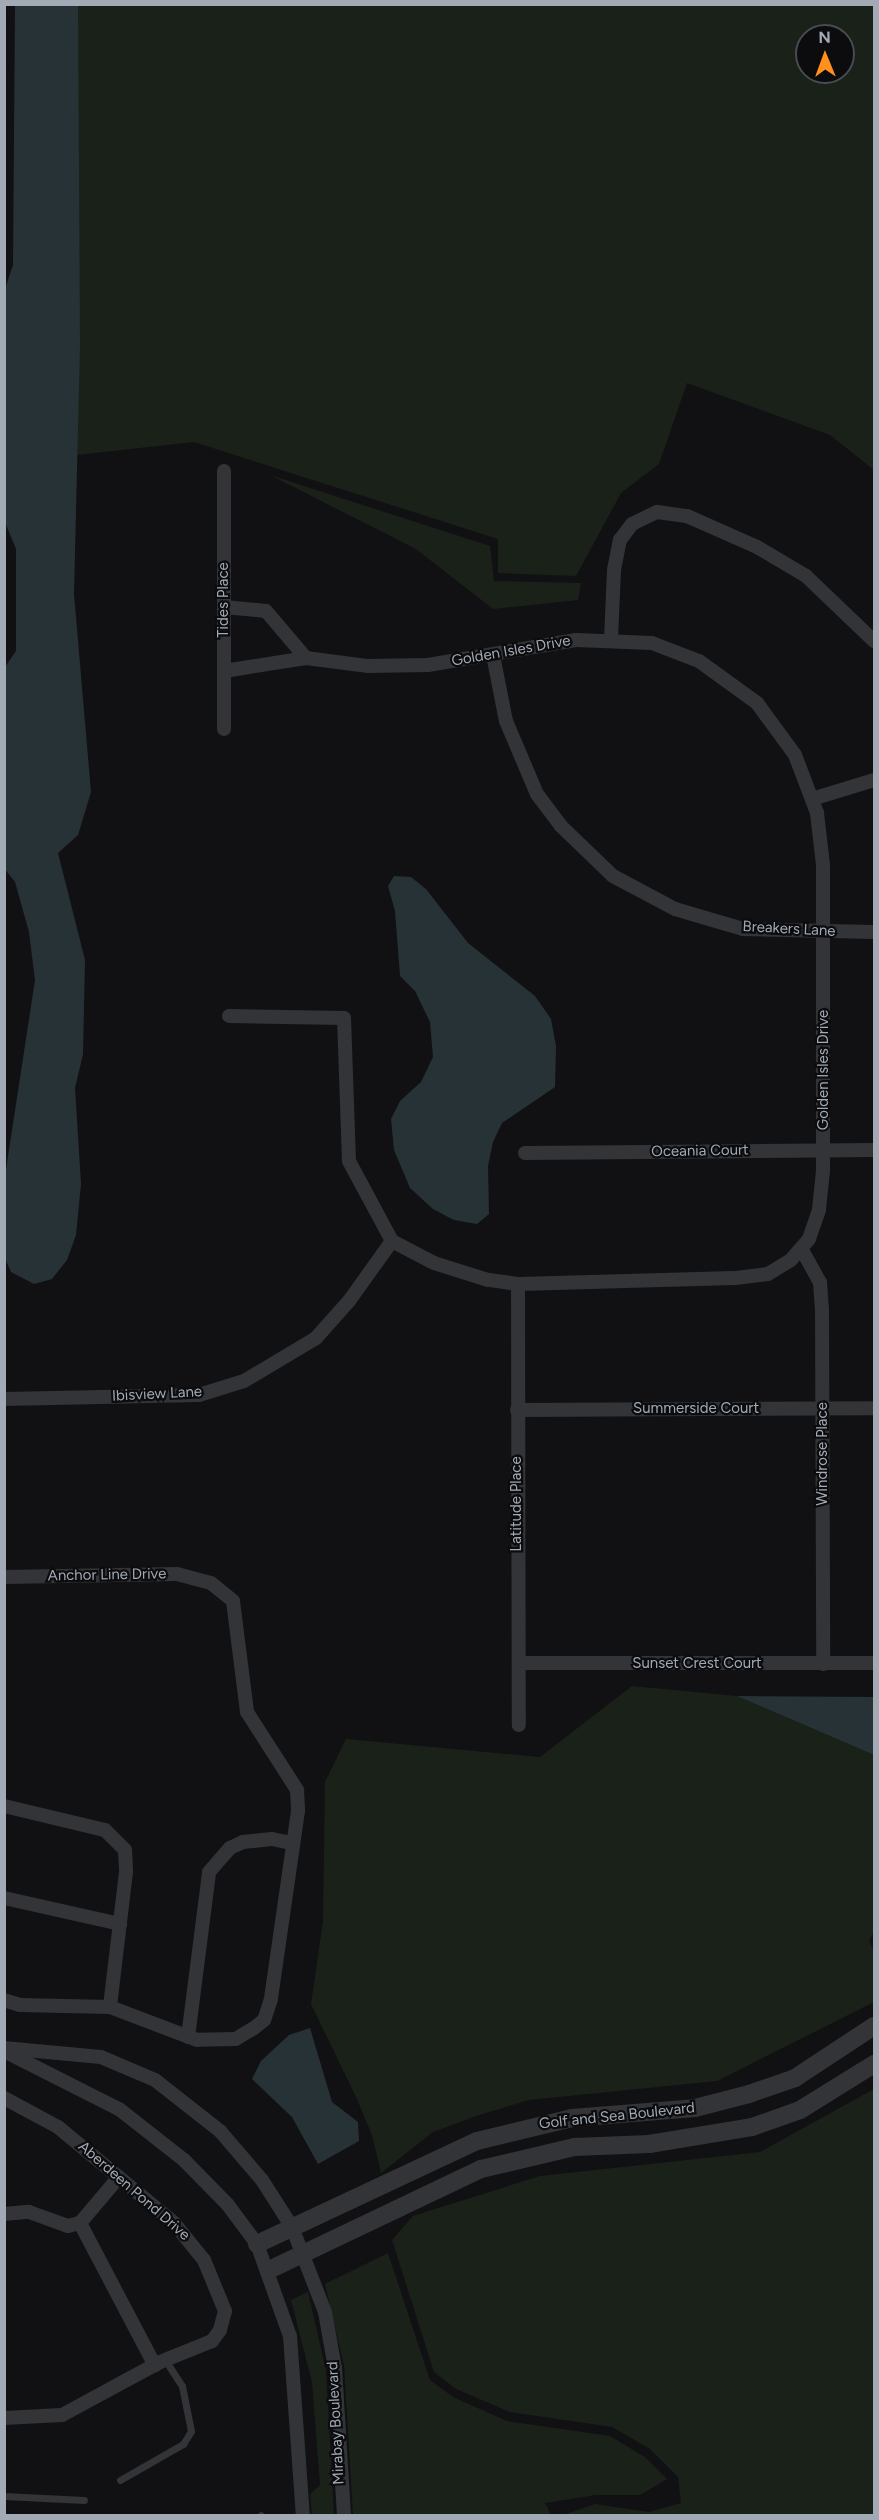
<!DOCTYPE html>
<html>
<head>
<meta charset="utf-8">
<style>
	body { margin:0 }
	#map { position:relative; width:879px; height:2520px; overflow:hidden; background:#111113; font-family:Figtree,sans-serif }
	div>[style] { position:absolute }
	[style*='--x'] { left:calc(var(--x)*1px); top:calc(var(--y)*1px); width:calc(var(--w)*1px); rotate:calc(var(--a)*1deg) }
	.green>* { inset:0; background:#192119 }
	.water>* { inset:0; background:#273237 }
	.service>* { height:7px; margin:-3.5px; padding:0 3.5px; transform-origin:3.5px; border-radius:3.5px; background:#323438 }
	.minor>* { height:14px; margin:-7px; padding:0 7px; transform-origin:7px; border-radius:7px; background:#323438 }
	.tertiary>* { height:18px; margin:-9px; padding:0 9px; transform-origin:9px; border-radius:9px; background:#323438 }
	span { translate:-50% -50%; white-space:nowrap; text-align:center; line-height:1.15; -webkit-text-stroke:4.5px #0c0c0e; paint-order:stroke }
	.street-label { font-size:15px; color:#a1aab5 }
	.frame { position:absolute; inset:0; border:6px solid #a1aab5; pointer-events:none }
	.north { position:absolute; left:795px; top:24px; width:60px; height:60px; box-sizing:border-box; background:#0c0c0e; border:2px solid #484b51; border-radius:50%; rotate:359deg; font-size:16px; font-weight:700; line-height:24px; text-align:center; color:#a1aab5 }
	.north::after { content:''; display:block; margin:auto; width:21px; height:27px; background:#ff901d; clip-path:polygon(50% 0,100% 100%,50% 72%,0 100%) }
</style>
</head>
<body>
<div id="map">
	<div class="green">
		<div style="clip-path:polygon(evenodd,78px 5px,874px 5px,874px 470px,830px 435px,687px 383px,659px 464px,621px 493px,576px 576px,498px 573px,498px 539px,194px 442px,77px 455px,78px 5px,807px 36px,843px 36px,843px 72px,807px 72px,807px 36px)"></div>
		<div style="clip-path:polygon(270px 475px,490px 546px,494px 581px,581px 583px,578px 600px,493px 609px,416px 549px)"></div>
		<div style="clip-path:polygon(632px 1686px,737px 1696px,874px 1755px,874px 1931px,869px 1941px,874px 1952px,874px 2002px,717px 2081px,529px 2100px,476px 2116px,433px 2132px,381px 2173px,372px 2135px,356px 2097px,311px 2004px,323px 1921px,325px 1782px,346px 1739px,540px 1757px)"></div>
		<div style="clip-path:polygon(874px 2089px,874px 2515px,563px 2515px,595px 2504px,649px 2512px,681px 2503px,678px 2477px,650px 2449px,612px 2427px,510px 2412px,456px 2389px,434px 2372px,392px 2240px,413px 2216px,540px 2176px,760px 2152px)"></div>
		<div style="clip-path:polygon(388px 2253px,430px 2380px,453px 2397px,507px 2421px,610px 2436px,645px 2457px,667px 2479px,640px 2495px,596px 2495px,545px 2503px,551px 2515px,353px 2515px,344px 2366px,325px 2284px)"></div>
		<div style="clip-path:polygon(308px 2292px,326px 2370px,334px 2515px,312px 2515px,310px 2494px,320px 2485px,312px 2382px,291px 2300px)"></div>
	</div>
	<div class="water">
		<div style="clip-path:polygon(15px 5px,78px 5px,80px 345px,74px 594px,91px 792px,78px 835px,58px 853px,85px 960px,83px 1054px,75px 1088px,81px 1184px,76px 1235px,67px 1260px,52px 1279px,34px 1284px,11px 1272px,4px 1256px,5px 1176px,35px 980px,29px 932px,15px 882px,4px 868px,5px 667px,16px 651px,16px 549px,4px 520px,4px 292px,13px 265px)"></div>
		<div style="clip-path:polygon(394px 876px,411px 877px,426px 889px,468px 943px,535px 996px,551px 1019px,556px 1046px,555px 1087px,502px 1123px,493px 1142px,488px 1166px,489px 1214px,477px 1224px,454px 1220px,433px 1209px,410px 1188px,394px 1150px,391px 1119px,400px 1101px,421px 1082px,433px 1057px,430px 1022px,415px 991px,400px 976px,395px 911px,388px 886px)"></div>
		<div style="clip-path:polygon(737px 1696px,874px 1697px,874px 1755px)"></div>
		<div style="clip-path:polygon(310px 2028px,332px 2102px,358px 2122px,359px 2141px,318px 2164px,292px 2117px,252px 2079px,261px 2061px,289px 2035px)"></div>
	</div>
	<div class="service">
		<div style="--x:120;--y:2480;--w:73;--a:-29.7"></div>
		<div style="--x:183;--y:2444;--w:15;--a:-58"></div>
		<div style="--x:191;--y:2431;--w:46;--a:-101.3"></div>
		<div style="--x:182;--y:2386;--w:31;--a:-123"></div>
		<div style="--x:4;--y:2496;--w:80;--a:2.9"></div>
		<div style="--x:260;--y:2516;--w:1;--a:-45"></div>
	</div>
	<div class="minor">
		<div style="--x:224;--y:607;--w:42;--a:5.4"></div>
		<div style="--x:266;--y:611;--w:62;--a:49.6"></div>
		<div style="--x:306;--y:658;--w:63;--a:7.4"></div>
		<div style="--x:368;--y:666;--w:60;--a:-1"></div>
		<div style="--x:428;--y:665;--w:150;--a:-9.6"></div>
		<div style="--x:576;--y:640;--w:76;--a:2.3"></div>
		<div style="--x:652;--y:643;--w:50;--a:21"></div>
		<div style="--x:699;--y:661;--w:72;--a:35.9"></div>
		<div style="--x:757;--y:703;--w:64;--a:53.8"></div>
		<div style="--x:795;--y:755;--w:62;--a:69.2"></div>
		<div style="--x:817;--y:813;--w:52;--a:83.4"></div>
		<div style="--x:823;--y:865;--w:306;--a:90"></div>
		<div style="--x:823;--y:1171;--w:39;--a:96"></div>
		<div style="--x:819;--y:1210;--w:31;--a:109"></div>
		<div style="--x:809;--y:1239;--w:28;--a:131"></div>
		<div style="--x:791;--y:1260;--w:27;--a:149"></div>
		<div style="--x:768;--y:1274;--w:35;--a:173"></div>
		<div style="--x:733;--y:1278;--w:215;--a:178.4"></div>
		<div style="--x:518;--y:1284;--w:30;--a:-172"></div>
		<div style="--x:488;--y:1280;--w:57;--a:-162.5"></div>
		<div style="--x:434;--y:1263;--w:47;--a:-152.4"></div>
		<div style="--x:392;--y:1241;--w:91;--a:-118.3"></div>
		<div style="--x:349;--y:1161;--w:143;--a:-92"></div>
		<div style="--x:344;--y:1018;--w:115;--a:-179"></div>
		<div style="--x:611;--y:639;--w:69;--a:-87.5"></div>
		<div style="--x:614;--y:570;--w:31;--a:-79"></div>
		<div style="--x:620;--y:540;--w:20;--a:-53"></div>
		<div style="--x:632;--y:524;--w:28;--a:-26"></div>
		<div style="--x:657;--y:512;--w:30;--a:8"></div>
		<div style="--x:687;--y:516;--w:77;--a:23.9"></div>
		<div style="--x:757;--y:547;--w:57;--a:30.6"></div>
		<div style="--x:806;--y:576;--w:94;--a:43.7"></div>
		<div style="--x:493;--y:655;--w:67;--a:78.9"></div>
		<div style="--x:506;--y:721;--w:79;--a:67"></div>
		<div style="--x:537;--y:794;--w:40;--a:53"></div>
		<div style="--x:561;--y:826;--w:72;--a:43.9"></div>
		<div style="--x:613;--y:876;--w:70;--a:28"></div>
		<div style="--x:675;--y:909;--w:71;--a:16.4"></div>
		<div style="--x:743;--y:929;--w:131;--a:1.3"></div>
		<div style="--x:224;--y:671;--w:83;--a:-9"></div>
		<div style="--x:224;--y:729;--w:258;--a:-90"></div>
		<div style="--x:812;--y:799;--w:65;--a:-17"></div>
		<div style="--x:525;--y:1153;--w:349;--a:-0.5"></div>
		<div style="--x:802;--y:1250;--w:37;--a:61"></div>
		<div style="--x:820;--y:1282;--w:28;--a:86"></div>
		<div style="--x:822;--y:1310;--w:354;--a:89.8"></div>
		<div style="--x:518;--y:1284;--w:441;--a:89.9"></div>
		<div style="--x:4;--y:1399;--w:195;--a:-1.2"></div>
		<div style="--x:199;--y:1395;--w:47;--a:-17.3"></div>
		<div style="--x:244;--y:1381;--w:84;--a:-30.8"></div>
		<div style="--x:316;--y:1338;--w:50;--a:-48.3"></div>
		<div style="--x:349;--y:1301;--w:74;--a:-54.4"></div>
		<div style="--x:517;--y:1410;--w:357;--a:-0.3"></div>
		<div style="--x:4;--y:1577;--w:173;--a:-1"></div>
		<div style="--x:177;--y:1574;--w:35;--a:15"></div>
		<div style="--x:211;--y:1583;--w:28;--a:39"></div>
		<div style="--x:233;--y:1601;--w:112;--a:82.8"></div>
		<div style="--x:247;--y:1712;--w:93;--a:57.3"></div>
		<div style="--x:297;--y:1790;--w:21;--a:87"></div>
		<div style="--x:298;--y:1811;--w:190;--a:98.2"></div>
		<div style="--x:271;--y:1999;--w:22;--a:108"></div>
		<div style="--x:264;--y:2020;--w:13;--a:141"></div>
		<div style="--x:254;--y:2028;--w:21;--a:149"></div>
		<div style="--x:236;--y:2039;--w:39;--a:179"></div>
		<div style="--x:197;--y:2040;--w:93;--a:-159.2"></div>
		<div style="--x:110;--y:2007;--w:90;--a:-178.7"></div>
		<div style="--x:20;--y:2005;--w:17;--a:-163"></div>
		<div style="--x:519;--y:1663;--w:355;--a:0"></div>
		<div style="--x:4;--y:1806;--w:104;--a:13.4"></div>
		<div style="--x:105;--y:1830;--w:28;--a:45"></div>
		<div style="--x:125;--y:1850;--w:22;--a:87"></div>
		<div style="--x:126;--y:1872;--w:136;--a:96.8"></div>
		<div style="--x:4;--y:1898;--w:119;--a:12.6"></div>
		<div style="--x:188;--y:2037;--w:166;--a:-82.7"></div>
		<div style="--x:209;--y:1872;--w:32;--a:-49"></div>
		<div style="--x:230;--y:1848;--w:14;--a:-25"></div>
		<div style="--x:243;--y:1842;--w:29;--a:-6"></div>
		<div style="--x:272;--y:1839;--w:19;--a:12"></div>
		<div style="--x:4;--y:2048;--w:97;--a:5.3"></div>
		<div style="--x:101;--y:2057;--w:59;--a:23.1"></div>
		<div style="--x:155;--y:2080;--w:83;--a:38.1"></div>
		<div style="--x:220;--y:2131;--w:65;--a:49.4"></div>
		<div style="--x:262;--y:2180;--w:56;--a:57.4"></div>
		<div style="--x:292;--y:2227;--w:91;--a:68.8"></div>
		<div style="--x:325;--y:2312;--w:57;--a:79.9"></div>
		<div style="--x:335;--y:2368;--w:148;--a:86.5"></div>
		<div style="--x:4;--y:2051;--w:129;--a:26.8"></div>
		<div style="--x:119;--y:2109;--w:83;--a:38.1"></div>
		<div style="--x:184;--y:2160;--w:63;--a:45.6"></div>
		<div style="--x:228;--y:2205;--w:49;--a:53.4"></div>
		<div style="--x:257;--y:2244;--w:98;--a:70.3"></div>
		<div style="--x:290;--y:2336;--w:180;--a:85.9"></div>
		<div style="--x:4;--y:2098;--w:61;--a:28.2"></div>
		<div style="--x:58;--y:2127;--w:151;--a:39.6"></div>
		<div style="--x:174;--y:2223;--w:48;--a:51"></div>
		<div style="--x:204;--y:2260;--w:55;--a:67.6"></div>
		<div style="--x:225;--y:2311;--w:20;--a:105"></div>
		<div style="--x:220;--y:2330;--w:14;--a:126"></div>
		<div style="--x:212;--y:2341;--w:56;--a:158"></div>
		<div style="--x:160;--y:2362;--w:111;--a:151.6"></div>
		<div style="--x:62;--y:2415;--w:58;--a:177"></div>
		<div style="--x:4;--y:2214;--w:25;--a:-5"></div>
		<div style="--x:29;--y:2212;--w:41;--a:19.7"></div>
		<div style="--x:68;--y:2226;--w:12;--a:-14"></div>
		<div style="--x:80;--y:2223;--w:60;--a:-49.7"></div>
		<div style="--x:80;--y:2223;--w:161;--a:62.3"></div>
	</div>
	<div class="tertiary">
		<div style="--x:257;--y:2244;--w:243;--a:-25.1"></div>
		<div style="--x:477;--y:2141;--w:98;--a:-13.6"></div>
		<div style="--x:572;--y:2118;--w:123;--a:-4.6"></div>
		<div style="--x:695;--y:2108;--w:56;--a:-14.5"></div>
		<div style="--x:749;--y:2094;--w:49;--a:-19.2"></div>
		<div style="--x:795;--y:2078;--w:95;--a:-33.4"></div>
		<div style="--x:269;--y:2270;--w:235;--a:-25.5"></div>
		<div style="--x:481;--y:2169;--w:97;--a:-13.2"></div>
		<div style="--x:575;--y:2147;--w:74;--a:-2.3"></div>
		<div style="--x:649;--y:2144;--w:104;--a:-9.4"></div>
		<div style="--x:752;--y:2127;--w:51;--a:-19.5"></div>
		<div style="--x:800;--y:2110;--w:87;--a:-31.9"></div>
	</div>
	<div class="street-label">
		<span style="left:224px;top:600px;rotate:-90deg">Tides Place</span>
		<span style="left:511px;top:651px;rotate:-10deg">Golden Isles Drive</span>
		<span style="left:789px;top:929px;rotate:3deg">Breakers Lane</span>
		<span style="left:824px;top:1070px;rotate:-90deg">Golden Isles Drive</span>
		<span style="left:700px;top:1151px;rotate:-1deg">Oceania Court</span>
		<span style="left:157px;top:1394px;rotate:-3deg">Ibisview Lane</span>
		<span style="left:696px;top:1409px">Summerside Court</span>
		<span style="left:823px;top:1454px;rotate:-90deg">Windrose Place</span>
		<span style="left:517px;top:1504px;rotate:-90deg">Latitude Place</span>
		<span style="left:107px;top:1575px;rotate:-1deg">Anchor Line Drive</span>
		<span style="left:697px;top:1664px">Sunset Crest Court</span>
		<span style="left:617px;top:2116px;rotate:-6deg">Golf and Sea Boulevard</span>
		<span style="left:134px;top:2191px;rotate:41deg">Aberdeen Pond Drive</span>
		<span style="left:336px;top:2423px;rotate:-93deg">Mirabay Boulevard</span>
	</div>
	<div class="frame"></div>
	<div class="north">N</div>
</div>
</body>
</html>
